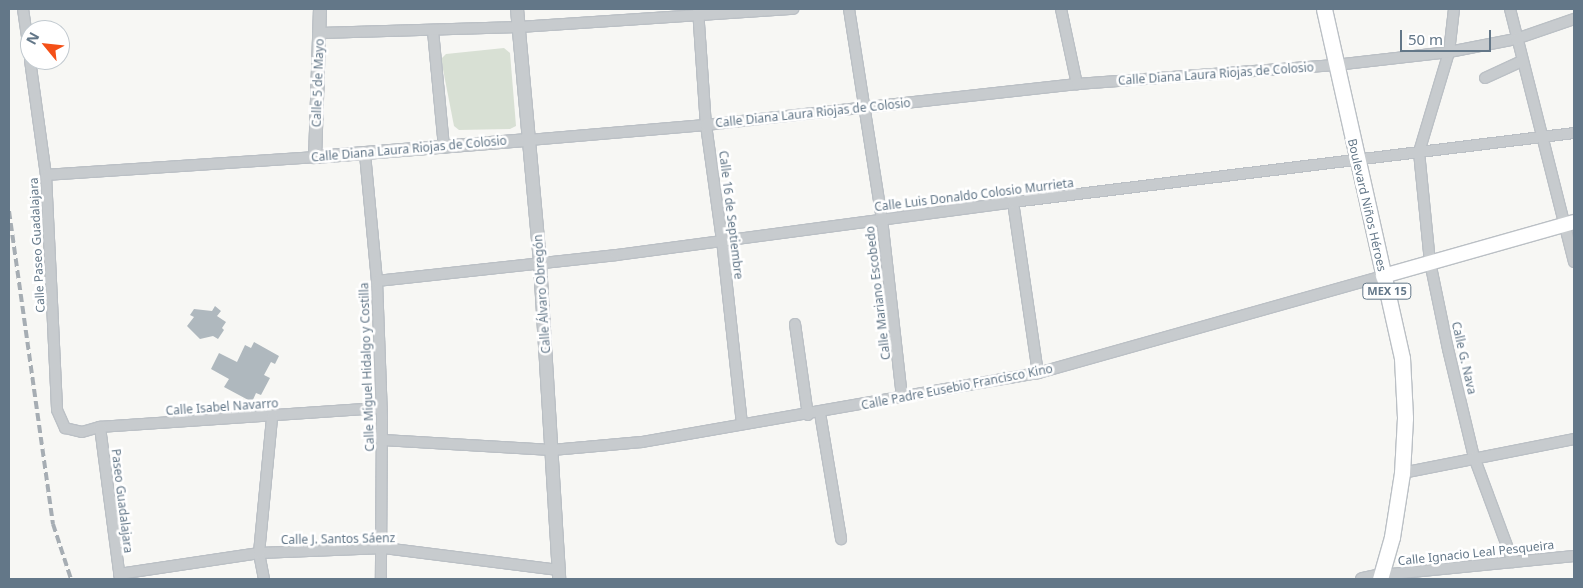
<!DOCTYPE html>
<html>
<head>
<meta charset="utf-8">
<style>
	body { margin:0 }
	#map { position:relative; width:1583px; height:588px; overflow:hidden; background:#f7f7f4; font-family:"Noto Sans",sans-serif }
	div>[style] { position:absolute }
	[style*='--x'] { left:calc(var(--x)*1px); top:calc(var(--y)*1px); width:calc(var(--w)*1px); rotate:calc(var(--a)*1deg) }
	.green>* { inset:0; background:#d8e0d4 }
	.building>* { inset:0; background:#afb8be }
	.roads { filter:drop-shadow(1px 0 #bbc0c5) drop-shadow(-1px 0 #bbc0c5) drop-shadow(0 1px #bbc0c5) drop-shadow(0 -1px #bbc0c5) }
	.minor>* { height:10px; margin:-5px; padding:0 5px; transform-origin:5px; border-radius:5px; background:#c7cbce }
	.tertiary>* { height:12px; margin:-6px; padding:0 6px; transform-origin:6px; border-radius:6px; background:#c7cbce }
	.secondary>* { height:14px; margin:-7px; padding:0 7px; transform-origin:7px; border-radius:7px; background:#fff }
	.primary>* { height:15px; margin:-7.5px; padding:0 7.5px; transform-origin:7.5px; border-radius:7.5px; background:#fff }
	.rail>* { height:4px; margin-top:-2px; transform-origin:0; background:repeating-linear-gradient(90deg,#a6adb3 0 8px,transparent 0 12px) }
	span { translate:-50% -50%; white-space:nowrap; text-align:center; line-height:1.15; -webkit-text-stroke:5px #fff; paint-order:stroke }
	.shield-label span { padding:1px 4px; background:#fff; border:1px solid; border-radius:4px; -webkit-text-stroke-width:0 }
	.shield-label { font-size:11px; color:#637788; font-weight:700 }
	.street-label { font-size:12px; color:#637788 }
	.frame { position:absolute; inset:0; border:10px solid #637788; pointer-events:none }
	.north { position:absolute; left:20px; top:20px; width:50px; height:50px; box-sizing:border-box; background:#fff; border:1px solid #c1c9cf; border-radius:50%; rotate:298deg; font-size:14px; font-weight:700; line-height:20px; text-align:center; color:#637788 }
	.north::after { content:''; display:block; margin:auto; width:18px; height:22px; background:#f45017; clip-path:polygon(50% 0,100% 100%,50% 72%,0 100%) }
	.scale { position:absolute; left:1400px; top:30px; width:91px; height:22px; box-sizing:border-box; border:2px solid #637788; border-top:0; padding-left:6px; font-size:15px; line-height:18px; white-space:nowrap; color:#637788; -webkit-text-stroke:4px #fff; paint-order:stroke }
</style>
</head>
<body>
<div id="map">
	<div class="green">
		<div style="clip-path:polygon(504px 48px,510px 53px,516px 126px,510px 129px,459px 130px,454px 126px,441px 59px,446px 54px)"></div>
	</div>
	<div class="building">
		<div style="clip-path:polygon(215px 306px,221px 311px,217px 316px,226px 322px,222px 328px,224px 330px,218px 339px,213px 336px,200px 339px,187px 326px,194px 317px,190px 315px,194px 309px,212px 311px)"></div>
		<div style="clip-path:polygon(254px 342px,279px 356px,275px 364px,271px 362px,264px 375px,270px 378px,261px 395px,256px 393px,252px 402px,224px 387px,229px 379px,211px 369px,219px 353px,237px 362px,245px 345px,251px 348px)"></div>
	</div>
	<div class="roads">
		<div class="minor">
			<div style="--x:23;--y:9;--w:49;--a:81.7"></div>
			<div style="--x:698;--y:9;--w:116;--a:86.1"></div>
			<div style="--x:706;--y:125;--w:116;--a:82.1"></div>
			<div style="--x:722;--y:240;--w:185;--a:83.8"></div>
			<div style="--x:849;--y:9;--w:213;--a:81.1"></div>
			<div style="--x:882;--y:219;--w:179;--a:83.6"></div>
			<div style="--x:1061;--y:9;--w:77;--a:78"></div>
			<div style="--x:1454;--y:9;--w:43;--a:96.6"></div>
			<div style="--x:1449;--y:52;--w:104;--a:106.7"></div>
			<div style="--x:1419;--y:152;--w:111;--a:84.3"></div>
			<div style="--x:1430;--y:262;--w:89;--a:78.3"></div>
			<div style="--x:1448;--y:349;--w:111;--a:76.5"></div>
			<div style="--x:1474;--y:457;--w:112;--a:69.6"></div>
			<div style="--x:1510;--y:9;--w:261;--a:75.8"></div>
			<div style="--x:433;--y:31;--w:117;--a:84.6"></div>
			<div style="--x:320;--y:33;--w:199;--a:-1.7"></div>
			<div style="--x:519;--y:27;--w:275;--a:-3.8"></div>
			<div style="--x:30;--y:60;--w:116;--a:82.1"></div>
			<div style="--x:46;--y:175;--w:235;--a:87.3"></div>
			<div style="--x:57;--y:410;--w:20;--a:66"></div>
			<div style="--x:65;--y:428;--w:17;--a:13"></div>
			<div style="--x:82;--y:432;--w:19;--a:-16"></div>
			<div style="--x:100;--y:427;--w:282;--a:-3.9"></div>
			<div style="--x:1485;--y:78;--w:41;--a:-24.7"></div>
			<div style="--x:528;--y:140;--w:179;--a:-4.8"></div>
			<div style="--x:706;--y:125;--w:373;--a:-6.3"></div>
			<div style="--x:1077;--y:84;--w:259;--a:-4.2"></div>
			<div style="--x:1335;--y:65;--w:115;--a:-6.5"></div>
			<div style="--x:1449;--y:52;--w:68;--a:-11"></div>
			<div style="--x:1516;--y:39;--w:61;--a:-19"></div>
			<div style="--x:365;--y:154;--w:128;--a:84.6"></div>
			<div style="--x:377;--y:281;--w:136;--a:87.9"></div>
			<div style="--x:382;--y:417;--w:162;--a:90.4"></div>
			<div style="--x:46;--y:175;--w:270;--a:-3.8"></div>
			<div style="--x:1013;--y:202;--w:173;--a:81.7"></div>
			<div style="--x:377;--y:281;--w:241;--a:-6.2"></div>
			<div style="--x:617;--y:255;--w:400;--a:-7.6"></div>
			<div style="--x:1013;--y:202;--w:565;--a:-7.01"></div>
			<div style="--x:795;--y:324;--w:92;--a:81.9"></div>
			<div style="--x:820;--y:413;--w:128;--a:80.5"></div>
			<div style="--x:100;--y:427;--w:153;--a:82.5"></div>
			<div style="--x:383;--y:440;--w:169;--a:3.4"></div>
			<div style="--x:552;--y:450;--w:90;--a:-5.1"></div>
			<div style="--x:642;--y:442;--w:402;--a:-9.9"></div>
			<div style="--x:1038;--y:373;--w:358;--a:-15.7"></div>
			<div style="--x:1402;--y:473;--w:175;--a:-11.2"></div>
			<div style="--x:119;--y:574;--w:142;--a:-8.5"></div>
			<div style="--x:259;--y:553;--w:125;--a:-2.3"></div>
			<div style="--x:384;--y:548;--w:176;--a:7.2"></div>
			<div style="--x:1381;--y:575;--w:194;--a:-5.6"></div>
			<div style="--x:264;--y:579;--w:26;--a:-101"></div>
			<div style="--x:259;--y:553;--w:137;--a:-84.5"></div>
		</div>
		<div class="tertiary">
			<div style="--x:320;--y:9;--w:148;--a:91.9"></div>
			<div style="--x:315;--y:157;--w:214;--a:-4.6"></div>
			<div style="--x:517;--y:9;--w:256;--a:84.8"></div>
			<div style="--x:540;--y:264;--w:316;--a:86.5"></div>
			<div style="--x:1362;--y:579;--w:19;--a:-12"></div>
		</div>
		<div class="secondary">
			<div style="--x:1383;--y:276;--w:198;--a:-15.8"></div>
		</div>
		<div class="primary">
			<div style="--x:1324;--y:9;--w:358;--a:77.4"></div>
			<div style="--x:1402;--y:358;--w:60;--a:87.1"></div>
			<div style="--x:1405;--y:418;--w:55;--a:93.1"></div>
			<div style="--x:1402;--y:473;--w:65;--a:98.9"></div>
			<div style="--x:1392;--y:537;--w:44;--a:105.9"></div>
		</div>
	</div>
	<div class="rail">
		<div style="--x:9;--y:211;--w:316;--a:82"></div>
		<div style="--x:53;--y:524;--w:58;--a:71.9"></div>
	</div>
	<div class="shield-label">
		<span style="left:1387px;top:291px">MEX 15</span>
	</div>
	<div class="street-label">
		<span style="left:1216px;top:74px;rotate:-4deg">Calle Diana Laura Riojas de Colosio</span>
		<span style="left:318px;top:83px;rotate:-88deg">Calle 5 de Mayo</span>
		<span style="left:813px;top:113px;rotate:-6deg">Calle Diana Laura Riojas de Colosio</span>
		<span style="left:409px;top:149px;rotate:-5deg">Calle Diana Laura Riojas de Colosio</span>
		<span style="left:974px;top:195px;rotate:-7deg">Calle Luis Donaldo Colosio Murrieta</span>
		<span style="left:1367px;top:205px;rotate:77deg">Boulevard Niños Héroes</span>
		<span style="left:731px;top:215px;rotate:83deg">Calle 16 de Septiembre</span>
		<span style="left:37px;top:245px;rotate:-93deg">Calle Paseo Guadalajara</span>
		<span style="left:878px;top:293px;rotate:-97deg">Calle Mariano Escobedo</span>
		<span style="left:542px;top:294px;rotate:-94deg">Calle Álvaro Obregón</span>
		<span style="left:1464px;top:358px;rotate:77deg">Calle G. Nava</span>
		<span style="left:367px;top:367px;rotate:-92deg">Calle Miguel Hidalgo y Costilla</span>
		<span style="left:957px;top:387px;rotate:-11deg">Calle Padre Eusebio Francisco Kino</span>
		<span style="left:222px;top:407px;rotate:-4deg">Calle Isabel Navarro</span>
		<span style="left:122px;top:501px;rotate:83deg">Paseo Guadalajara</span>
		<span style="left:338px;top:539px;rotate:-1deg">Calle J. Santos Sáenz</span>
		<span style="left:1476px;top:553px;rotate:-6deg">Calle Ignacio Leal Pesqueira</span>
	</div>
	<div class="frame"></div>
	<div class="north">N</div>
	<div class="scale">50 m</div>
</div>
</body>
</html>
